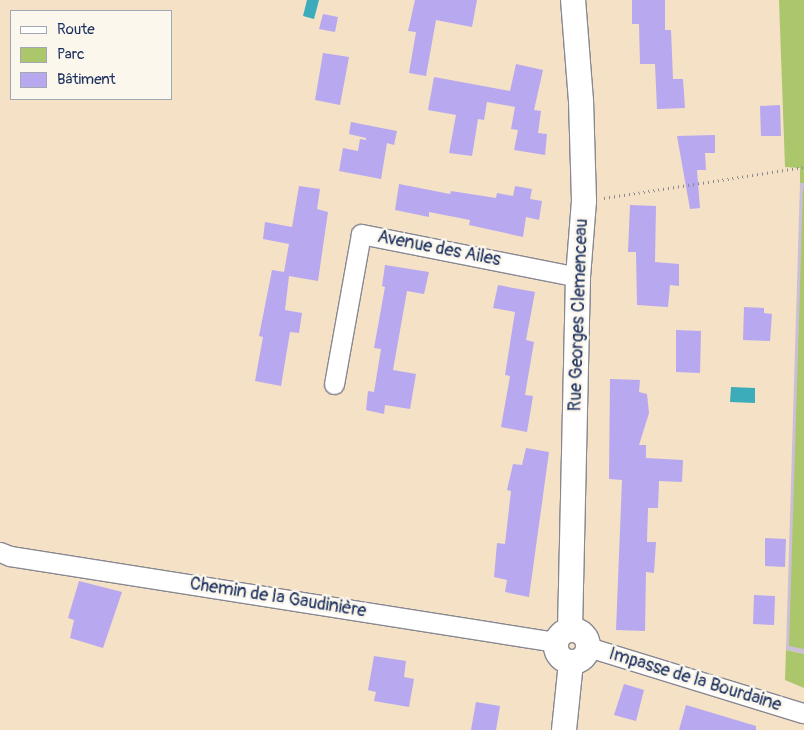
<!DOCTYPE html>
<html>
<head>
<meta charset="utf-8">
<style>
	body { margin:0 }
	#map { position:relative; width:804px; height:730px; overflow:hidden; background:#f4e1c6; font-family:Pangolin,sans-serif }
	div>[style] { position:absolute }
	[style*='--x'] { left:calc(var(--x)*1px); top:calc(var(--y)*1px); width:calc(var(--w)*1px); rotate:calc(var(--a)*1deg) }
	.industrial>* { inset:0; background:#cbbfd5 }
	.green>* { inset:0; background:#acc66c }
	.water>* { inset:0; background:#3cabba }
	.building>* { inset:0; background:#b7a8f0 }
	.path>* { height:3px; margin-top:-1.5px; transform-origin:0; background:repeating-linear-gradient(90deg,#888892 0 1px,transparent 0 5px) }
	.roads { filter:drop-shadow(1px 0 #888892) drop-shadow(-1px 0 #888892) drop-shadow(0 1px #888892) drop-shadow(0 -1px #888892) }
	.minor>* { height:19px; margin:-9.5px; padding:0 9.5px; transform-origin:9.5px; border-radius:9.5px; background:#fff }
	.tertiary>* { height:24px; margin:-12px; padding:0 12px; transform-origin:12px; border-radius:12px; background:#fff }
	.tertiary>.ring { margin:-12px; padding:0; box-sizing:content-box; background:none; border:24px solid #fff; border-radius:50% }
	span { translate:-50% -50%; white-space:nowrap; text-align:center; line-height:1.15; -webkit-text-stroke:5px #fbf7ec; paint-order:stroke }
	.street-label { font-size:18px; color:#1b2f5e }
	.legend { position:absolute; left:10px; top:10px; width:162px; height:90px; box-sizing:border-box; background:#fbf7ec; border:1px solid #a1a7b3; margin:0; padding:6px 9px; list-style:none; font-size:15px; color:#1b2f5e }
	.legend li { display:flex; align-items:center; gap:10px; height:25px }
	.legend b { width:25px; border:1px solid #a1a7b3 }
</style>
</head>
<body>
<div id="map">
	<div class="industrial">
		<div style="clip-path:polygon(800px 183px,804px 183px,804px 654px,786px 650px)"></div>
	</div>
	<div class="green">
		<div style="clip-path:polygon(779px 0,804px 0,804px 183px,800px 183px,800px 168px,785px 167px)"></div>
		<div style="clip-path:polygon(803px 189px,804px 189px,804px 649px,789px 646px)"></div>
		<div style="clip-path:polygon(786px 650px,804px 654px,804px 688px,785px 680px)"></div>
	</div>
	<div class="water">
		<div style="clip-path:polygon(307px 0,319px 0,314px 19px,303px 16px)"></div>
		<div style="clip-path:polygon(731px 387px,755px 388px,755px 403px,730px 402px)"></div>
	</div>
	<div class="building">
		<div style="clip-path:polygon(415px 0,477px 0,472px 27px,436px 20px,426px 76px,409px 73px,416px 32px,408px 31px)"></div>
		<div style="clip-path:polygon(632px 0,665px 0,665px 30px,671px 30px,673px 79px,683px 79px,685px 108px,657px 109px,655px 64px,640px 64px,639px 24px,632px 24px)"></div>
		<div style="clip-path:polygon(323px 14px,338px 17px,335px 32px,319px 29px)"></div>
		<div style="clip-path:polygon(323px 53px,349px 57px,340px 105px,315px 100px)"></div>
		<div style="clip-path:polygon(516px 64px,543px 70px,534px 110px,541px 111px,538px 133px,547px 134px,545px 155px,514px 150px,518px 130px,511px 129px,515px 107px,487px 102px,484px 120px,478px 119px,472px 156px,449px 153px,456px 115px,428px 110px,434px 77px,510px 91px)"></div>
		<div style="clip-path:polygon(780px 105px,781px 136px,761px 136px,760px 106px)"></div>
		<div style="clip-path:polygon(351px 122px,397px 131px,394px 145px,387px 143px,381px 179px,339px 171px,343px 148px,358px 151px,360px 139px,366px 140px,366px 138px,349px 134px)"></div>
		<div style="clip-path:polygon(715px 135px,715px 153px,705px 153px,706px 170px,697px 170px,700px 208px,690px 209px,677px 136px)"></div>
		<div style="clip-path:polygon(399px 184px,450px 194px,451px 191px,496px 198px,497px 193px,513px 196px,515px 186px,532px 189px,530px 199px,542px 201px,539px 220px,526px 217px,523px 237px,469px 225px,470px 220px,429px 212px,429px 217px,395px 210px)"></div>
		<div style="clip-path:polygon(299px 186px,320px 189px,317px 209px,328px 212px,318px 281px,289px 276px,285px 310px,302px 313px,299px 333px,290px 332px,281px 386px,255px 381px,263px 337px,259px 336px,272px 270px,284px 272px,289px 244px,263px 239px,265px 222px,292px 227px)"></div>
		<div style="clip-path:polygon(630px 205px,656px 206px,655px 262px,679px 264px,679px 286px,670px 285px,668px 307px,637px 305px,636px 252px,628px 252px)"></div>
		<div style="clip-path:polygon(385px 265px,429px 272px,424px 294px,407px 291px,393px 370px,416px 374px,410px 409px,385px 405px,384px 414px,366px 410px,368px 391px,374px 392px,381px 349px,374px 348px,385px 287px,382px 286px)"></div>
		<div style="clip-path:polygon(498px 285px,535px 292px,526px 340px,534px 342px,525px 395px,533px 396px,527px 432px,501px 427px,510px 376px,505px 375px,515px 312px,493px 308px)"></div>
		<div style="clip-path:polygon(744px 307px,764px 308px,764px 313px,772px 314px,770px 341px,743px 340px)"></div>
		<div style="clip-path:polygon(676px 330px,701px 331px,700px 373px,676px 372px)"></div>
		<div style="clip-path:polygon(610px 379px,640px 380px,639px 392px,647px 394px,649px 413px,639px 445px,646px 445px,646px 458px,683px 460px,682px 482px,659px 481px,658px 508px,648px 508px,647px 542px,656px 542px,654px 573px,646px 572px,645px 631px,616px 630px,622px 480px,609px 479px)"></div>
		<div style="clip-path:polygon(526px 448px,549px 452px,529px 597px,505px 592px,507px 580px,494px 577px,497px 543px,505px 544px,511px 491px,507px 490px,513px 464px,522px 465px)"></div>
		<div style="clip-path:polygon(765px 538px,786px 539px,785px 567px,765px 566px)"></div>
		<div style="clip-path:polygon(79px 581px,122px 592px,103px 648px,70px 638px,74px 620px,68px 618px)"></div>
		<div style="clip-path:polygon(754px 595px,775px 596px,774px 625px,753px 624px)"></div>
		<div style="clip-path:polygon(374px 656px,406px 661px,404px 677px,414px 679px,409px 707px,374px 701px,376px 692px,368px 690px)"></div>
		<div style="clip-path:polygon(624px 684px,644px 690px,636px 721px,614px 715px)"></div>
		<div style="clip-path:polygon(476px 702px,500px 706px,496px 730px,471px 730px)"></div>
		<div style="clip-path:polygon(686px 705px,756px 726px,756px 730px,679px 730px)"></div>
	</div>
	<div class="path">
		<div style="--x:604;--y:198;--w:202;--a:-8.8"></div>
	</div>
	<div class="roads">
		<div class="minor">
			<div style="--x:334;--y:384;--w:152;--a:-79.8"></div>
			<div style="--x:361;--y:234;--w:221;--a:11.2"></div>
			<div style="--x:0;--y:552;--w:11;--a:22"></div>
			<div style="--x:10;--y:556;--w:553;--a:8.95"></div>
			<div style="--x:588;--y:647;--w:225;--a:17.1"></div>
		</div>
		<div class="tertiary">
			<div class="ring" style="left:556px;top:630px;width:8px;height:8px"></div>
			<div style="--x:570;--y:630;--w:353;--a:-88.7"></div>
			<div style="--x:578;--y:277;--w:76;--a:-85.5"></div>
			<div style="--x:584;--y:201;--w:100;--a:-91.7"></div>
			<div style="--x:581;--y:101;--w:101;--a:-94.5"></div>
			<div style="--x:564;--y:730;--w:68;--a:-84.1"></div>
		</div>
	</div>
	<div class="street-label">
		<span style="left:439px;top:249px;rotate:11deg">Avenue des Ailes</span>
		<span style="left:579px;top:315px;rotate:-88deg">Rue Georges Clemenceau</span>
		<span style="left:278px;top:598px;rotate:9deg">Chemin de la Gaudinière</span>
		<span style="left:695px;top:680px;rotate:17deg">Impasse de la Bourdaine</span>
	</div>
	<ul class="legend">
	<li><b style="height:6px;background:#fff"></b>Route</li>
	<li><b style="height:14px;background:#acc66c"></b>Parc</li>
	<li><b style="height:14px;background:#b7a8f0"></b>Bâtiment</li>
	</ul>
</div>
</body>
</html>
